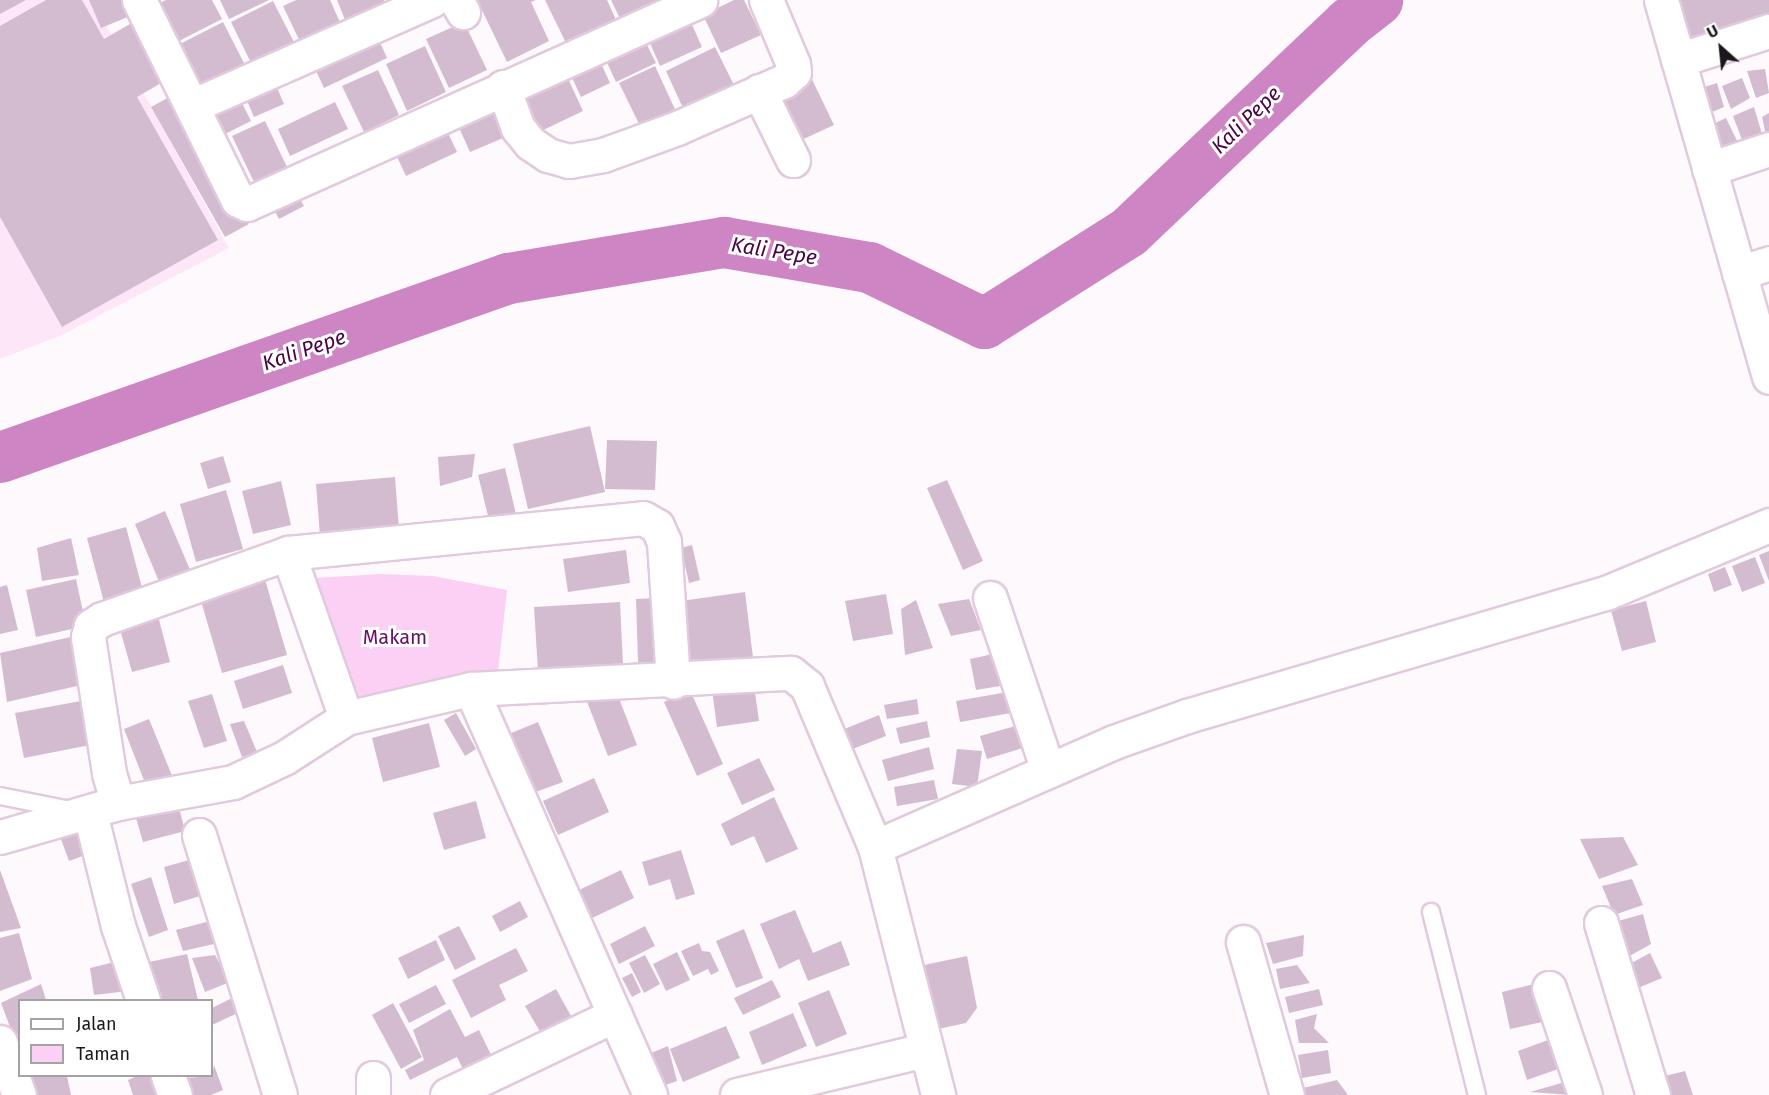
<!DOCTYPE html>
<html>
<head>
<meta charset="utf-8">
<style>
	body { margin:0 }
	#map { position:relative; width:1769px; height:1095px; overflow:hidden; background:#fef9fd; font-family:"Fira Sans",sans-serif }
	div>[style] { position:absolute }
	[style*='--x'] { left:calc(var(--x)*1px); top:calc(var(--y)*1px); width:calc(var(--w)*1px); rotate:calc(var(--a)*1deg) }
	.built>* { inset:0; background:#fee6f9 }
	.green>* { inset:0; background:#fcd0f4 }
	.river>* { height:51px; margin:-25.5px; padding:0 25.5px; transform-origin:25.5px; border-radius:25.5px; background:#ce85c3 }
	.building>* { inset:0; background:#d3bccf }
	.roads { filter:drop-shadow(2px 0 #e1cadd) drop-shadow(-2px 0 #e1cadd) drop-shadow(0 2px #e1cadd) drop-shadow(0 -2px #e1cadd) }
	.lane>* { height:16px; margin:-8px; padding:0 8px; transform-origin:8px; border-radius:8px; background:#fff }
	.street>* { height:33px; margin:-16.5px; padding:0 16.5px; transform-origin:16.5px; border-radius:16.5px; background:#fff }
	span { translate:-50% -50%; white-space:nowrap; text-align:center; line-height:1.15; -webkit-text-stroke:6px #fff; paint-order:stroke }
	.park-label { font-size:20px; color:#681061 }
	.water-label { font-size:21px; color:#490644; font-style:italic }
	.legend { position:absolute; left:18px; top:999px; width:195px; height:78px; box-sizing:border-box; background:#fff; border:2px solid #a5a2a5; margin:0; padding:8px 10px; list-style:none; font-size:18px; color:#1e161d }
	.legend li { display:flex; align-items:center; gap:12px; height:30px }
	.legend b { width:30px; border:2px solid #a5a2a5 }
	.north { position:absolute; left:1691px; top:18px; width:60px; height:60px; -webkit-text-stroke:4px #fff; paint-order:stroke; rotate:333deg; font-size:16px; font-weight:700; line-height:24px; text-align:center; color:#1e161d }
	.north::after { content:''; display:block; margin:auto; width:21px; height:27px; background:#1e161d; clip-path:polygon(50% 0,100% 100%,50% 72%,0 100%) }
</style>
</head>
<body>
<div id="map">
	<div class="built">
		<div style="clip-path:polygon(0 0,92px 0,229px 248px,60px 336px,0 359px)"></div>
	</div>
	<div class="green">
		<div style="clip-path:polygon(381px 574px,433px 576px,507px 590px,497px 681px,358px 703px,346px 693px,314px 578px)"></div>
	</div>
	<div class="river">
		<div style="--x:0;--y:457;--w:539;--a:-19.41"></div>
		<div style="--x:508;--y:278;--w:219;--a:-9.5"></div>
		<div style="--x:724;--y:242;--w:147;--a:9.8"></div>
		<div style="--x:869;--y:267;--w:128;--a:26"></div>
		<div style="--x:984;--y:323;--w:170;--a:-32.3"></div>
		<div style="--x:1128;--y:232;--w:303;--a:-43.5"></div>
		<div style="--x:1348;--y:23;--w:37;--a:-38"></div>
	</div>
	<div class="building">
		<div style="clip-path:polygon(0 0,26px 0,0 14px)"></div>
		<div style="clip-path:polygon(46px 0,82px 0,104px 39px,142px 17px,175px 75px,137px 97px,218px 240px,62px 327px,0 217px,0 26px)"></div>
		<div style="clip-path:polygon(89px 0,123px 0,130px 16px,101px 28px)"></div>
		<div style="clip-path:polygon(166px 0,212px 0,222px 19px,175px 43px,156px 5px)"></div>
		<div style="clip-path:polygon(220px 0,269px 0,229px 19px)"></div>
		<div style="clip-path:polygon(296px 0,330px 0,343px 29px,303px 48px,283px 6px)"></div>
		<div style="clip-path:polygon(337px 0,384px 0,388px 11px,348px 27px)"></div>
		<div style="clip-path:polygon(477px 0,536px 0,531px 2px,549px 41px,507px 62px)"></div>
		<div style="clip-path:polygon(545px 0,607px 0,616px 20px,566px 43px)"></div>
		<div style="clip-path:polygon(611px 0,670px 0,624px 27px)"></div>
		<div style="clip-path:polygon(734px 0,744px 0,761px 35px,721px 53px,703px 15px)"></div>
		<div style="clip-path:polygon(1676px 0,1769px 0,1769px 21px,1685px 47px)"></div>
		<div style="clip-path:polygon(273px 1px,297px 48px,254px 69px,231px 22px)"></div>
		<div style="clip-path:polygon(685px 9px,702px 47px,660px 66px,644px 29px)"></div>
		<div style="clip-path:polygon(223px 22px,247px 69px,200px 93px,176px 46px)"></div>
		<div style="clip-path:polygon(464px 22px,487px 70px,449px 88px,426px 39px)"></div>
		<div style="clip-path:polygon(375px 31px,387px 58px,324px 88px,312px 62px)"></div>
		<div style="clip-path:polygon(642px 35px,656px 63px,616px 82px,603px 54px)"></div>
		<div style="clip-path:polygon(425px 46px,446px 92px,407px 111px,386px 64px)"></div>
		<div style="clip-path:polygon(715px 47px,739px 95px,688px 119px,666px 71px)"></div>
		<div style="clip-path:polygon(598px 57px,610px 83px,581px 97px,569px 71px)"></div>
		<div style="clip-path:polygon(655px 66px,679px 118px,644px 134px,619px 83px)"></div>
		<div style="clip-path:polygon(1765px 69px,1769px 93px,1756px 98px,1747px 71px)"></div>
		<div style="clip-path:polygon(378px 70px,399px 115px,364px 132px,342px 86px)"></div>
		<div style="clip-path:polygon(564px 70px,583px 111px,537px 133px,518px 92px)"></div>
		<div style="clip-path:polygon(809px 73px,834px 125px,795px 143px,771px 91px)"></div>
		<div style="clip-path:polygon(271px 74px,284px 104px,254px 117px,241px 87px)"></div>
		<div style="clip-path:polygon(1742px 78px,1750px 98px,1731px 109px,1722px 86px)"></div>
		<div style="clip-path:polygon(1717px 83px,1724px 107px,1705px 115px,1695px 90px)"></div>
		<div style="clip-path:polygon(235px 89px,251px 121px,219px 137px,203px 104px)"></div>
		<div style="clip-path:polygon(175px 94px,249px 224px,225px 237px,151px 107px)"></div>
		<div style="clip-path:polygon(490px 96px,508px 136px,470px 152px,452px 112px)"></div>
		<div style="clip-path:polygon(335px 102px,348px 129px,290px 156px,278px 129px)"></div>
		<div style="clip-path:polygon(1754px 107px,1764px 141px,1744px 145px,1733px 116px)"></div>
		<div style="clip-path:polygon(1769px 113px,1769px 144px,1768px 144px,1762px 117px)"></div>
		<div style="clip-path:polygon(1726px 118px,1741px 149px,1718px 158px,1705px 128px)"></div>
		<div style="clip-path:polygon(442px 120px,457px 152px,406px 176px,391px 144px)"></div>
		<div style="clip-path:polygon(265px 121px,287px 167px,254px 182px,232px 136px)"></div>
		<div style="clip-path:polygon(293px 186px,304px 206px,279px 219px,268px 199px)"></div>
		<div style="clip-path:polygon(590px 426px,605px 492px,528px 509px,513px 444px)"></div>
		<div style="clip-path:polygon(607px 440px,657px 441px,655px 490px,605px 489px)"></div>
		<div style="clip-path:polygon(475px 454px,472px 477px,440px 486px,438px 457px)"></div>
		<div style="clip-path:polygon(223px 456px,231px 482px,208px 489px,200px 463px)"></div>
		<div style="clip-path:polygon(505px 468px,516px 514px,489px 520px,478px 475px)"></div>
		<div style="clip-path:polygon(395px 477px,399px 529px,320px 536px,316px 484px)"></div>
		<div style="clip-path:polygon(947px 480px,983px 561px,963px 570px,927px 488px)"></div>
		<div style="clip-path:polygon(281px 481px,291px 525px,253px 534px,242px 491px)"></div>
		<div style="clip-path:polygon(226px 490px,243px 549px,196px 562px,180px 504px)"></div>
		<div style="clip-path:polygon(165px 511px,191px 572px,160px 584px,135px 524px)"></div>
		<div style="clip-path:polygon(126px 527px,144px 595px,105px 606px,87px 538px)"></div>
		<div style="clip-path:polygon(71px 538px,79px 575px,42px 581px,37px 548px)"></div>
		<div style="clip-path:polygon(692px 545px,700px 580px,689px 583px,681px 548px)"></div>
		<div style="clip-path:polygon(626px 550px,630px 583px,568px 592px,563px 559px)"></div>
		<div style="clip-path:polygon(1769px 551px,1769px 581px,1759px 555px)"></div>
		<div style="clip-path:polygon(1755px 557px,1765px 583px,1742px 592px,1732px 566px)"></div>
		<div style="clip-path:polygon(1725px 567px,1732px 585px,1714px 592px,1708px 574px)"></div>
		<div style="clip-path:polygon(264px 576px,287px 655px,222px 673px,199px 594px)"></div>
		<div style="clip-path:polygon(76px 579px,86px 626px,36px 637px,26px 590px)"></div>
		<div style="clip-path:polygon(7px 585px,18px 630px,0 634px,0 587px)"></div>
		<div style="clip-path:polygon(745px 592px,754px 666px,690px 674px,681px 601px)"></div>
		<div style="clip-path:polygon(886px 594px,893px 634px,853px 641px,845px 601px)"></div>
		<div style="clip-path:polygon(659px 598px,660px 662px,638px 663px,636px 599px)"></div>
		<div style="clip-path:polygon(969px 599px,981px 630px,951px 636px,938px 604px)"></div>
		<div style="clip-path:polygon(916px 600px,933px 648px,905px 655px,901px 609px)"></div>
		<div style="clip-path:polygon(1646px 601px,1656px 642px,1622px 651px,1611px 610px)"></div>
		<div style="clip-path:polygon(620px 602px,623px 666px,538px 671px,534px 607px)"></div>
		<div style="clip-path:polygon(157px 612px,170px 662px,132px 672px,118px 622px)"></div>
		<div style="clip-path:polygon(79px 635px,90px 683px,7px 702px,0 653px)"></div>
		<div style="clip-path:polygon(993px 654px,1000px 686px,976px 690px,970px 659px)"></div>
		<div style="clip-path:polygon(283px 665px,292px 693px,243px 709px,234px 681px)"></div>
		<div style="clip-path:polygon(753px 678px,759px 721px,717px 727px,711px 683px)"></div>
		<div style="clip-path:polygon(615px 688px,637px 745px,608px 756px,586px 699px)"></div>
		<div style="clip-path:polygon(690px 690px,723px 764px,697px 776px,664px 702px)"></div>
		<div style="clip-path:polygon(1008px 692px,1011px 713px,960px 722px,956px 701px)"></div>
		<div style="clip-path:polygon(212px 694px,227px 741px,204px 748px,188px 701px)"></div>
		<div style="clip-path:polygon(92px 699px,100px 743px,24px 758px,15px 713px)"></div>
		<div style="clip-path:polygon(917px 699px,919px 714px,887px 719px,884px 705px)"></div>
		<div style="clip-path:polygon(456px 713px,476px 749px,465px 756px,444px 720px)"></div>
		<div style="clip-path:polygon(879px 715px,886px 736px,850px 750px,842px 730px)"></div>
		<div style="clip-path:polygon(149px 719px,173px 778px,147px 788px,124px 729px)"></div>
		<div style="clip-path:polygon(244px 721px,257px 752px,242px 757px,230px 724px)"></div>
		<div style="clip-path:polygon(927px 721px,930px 737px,900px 744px,896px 728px)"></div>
		<div style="clip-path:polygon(538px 722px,563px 782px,533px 793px,509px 734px)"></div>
		<div style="clip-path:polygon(429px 723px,440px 767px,383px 782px,372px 738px)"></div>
		<div style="clip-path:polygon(1019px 725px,1026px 747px,987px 759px,980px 736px)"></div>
		<div style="clip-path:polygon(929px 747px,934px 769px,888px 781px,882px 760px)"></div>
		<div style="clip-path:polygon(957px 749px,982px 751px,977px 787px,952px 784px)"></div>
		<div style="clip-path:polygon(759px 758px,775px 790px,742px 805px,727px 773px)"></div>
		<div style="clip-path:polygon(594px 778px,609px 812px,558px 835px,543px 801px)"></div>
		<div style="clip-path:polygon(934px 780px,938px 799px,897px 806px,894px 787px)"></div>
		<div style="clip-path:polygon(774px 797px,798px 849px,766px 863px,754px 836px,731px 846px,721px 824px)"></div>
		<div style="clip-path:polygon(177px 800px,185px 831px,143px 842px,134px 811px)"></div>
		<div style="clip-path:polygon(476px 801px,486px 838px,444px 850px,433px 813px)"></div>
		<div style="clip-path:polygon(81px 823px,91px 853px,69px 861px,58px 831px)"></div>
		<div style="clip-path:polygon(1623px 837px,1638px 865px,1599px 879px,1580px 839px)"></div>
		<div style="clip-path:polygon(681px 850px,695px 894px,676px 900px,670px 879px,649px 886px,642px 862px)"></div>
		<div style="clip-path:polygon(189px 860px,200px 896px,174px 904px,164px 867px)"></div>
		<div style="clip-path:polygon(0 870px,21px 928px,0 932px)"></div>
		<div style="clip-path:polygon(621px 870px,634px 898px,588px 920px,575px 892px)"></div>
		<div style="clip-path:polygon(151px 877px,168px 930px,149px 937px,131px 884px)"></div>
		<div style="clip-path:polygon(1632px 879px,1643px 905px,1614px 915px,1602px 886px)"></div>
		<div style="clip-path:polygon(520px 901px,528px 917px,500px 932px,492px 916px)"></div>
		<div style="clip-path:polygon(795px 910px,813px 953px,841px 941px,850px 965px,808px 981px,799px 959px,779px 969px,760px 924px)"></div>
		<div style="clip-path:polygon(1643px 914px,1651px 944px,1626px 958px,1611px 923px)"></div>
		<div style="clip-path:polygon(210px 921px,223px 942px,183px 951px,176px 930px)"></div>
		<div style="clip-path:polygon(459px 926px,476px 959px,455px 970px,438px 936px)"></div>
		<div style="clip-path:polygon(645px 926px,655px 946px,619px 964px,610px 944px)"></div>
		<div style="clip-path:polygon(744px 929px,763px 978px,736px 988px,716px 941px)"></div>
		<div style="clip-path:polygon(19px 933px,32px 979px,0 991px,0 938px)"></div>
		<div style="clip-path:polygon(1304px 935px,1303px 956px,1273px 964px,1266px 943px)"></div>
		<div style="clip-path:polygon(436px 940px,445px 960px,408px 979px,398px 958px)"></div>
		<div style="clip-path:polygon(699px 943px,702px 951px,710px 952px,719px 971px,711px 975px,708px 969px,693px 976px,681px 951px)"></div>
		<div style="clip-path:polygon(516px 948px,528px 971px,499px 985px,506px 1000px,471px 1018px,452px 980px)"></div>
		<div style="clip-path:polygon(677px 952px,690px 980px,666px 991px,653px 964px)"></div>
		<div style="clip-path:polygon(1650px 953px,1662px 978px,1638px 988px,1626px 966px)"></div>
		<div style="clip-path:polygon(187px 954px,198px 1000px,157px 1000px,149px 962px)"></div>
		<div style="clip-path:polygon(215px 955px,230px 982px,205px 992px,192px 958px)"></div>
		<div style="clip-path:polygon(645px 955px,660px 984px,644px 993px,629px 963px)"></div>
		<div style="clip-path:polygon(967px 956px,977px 1008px,966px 1023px,938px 1029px,924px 965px)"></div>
		<div style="clip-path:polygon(119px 961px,128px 991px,94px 995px,90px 968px)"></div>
		<div style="clip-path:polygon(1297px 965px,1310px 983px,1280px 989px,1276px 969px)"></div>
		<div style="clip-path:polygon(632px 973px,641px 992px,632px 997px,622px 978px)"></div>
		<div style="clip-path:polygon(772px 980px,781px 997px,743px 1015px,734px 998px)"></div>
		<div style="clip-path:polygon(41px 984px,46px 1000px,20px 1000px,20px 1053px,1px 1003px)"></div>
		<div style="clip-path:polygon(1534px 984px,1542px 1022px,1510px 1029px,1502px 992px)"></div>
		<div style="clip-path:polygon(436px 985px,446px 1004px,409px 1023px,399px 1004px)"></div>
		<div style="clip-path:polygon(556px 989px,575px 1023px,545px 1040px,525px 1006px)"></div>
		<div style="clip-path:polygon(1319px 989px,1323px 1005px,1289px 1013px,1285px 997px)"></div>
		<div style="clip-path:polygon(829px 990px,847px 1034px,816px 1047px,798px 1003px)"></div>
		<div style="clip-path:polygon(234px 997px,242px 1011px,212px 1025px,212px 1008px)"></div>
		<div style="clip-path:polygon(393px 1003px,422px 1057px,401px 1069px,372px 1015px)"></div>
		<div style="clip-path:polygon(450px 1009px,465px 1037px,479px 1030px,496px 1065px,468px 1079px,457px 1057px,410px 1080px,405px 1070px,424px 1060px,413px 1030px)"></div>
		<div style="clip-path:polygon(793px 1013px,807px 1046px,762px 1065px,749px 1032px)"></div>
		<div style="clip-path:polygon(1317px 1014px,1314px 1028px,1329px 1043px,1299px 1043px,1295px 1020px)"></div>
		<div style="clip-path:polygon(726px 1026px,740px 1058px,683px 1082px,670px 1049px)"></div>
		<div style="clip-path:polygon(1551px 1039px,1561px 1068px,1527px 1080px,1518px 1051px)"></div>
		<div style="clip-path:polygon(668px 1046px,677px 1081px,654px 1089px,644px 1056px)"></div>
		<div style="clip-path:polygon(1328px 1050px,1331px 1073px,1302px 1078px,1298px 1055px)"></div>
		<div style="clip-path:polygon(214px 1065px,223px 1090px,211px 1095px,192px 1095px,186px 1078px,212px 1076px)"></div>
		<div style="clip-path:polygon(1685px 1071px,1693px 1095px,1663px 1095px,1657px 1078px)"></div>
		<div style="clip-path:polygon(26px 1076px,67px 1076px,71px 1095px,31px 1095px)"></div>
		<div style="clip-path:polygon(137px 1076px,155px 1076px,161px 1095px,133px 1095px,128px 1080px)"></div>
		<div style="clip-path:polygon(1337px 1080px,1348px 1095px,1305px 1095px,1303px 1088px)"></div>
		<div style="clip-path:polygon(1565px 1082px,1571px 1095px,1530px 1092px)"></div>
	</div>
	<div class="roads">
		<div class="lane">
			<div style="--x:0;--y:796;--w:71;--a:11.3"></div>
			<div style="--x:1431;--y:912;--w:189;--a:75.9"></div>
		</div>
		<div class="street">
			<div style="--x:139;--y:0;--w:223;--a:63.7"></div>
			<div style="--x:238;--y:200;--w:10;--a:24"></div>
			<div style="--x:247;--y:204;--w:497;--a:-24.2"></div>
			<div style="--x:456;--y:0;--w:14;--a:60"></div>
			<div style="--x:1661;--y:0;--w:392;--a:74"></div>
			<div style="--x:1678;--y:60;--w:96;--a:-17.7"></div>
			<div style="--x:503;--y:87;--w:44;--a:69.9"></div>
			<div style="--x:518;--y:128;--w:19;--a:51"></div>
			<div style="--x:530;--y:143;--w:22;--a:34"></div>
			<div style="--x:548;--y:155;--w:22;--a:16"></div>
			<div style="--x:569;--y:161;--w:35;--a:-10"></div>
			<div style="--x:603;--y:155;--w:79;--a:-20"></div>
			<div style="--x:677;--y:128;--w:117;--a:-23.7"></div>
			<div style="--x:784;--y:81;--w:13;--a:-42"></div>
			<div style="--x:794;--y:72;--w:8;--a:-97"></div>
			<div style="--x:793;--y:64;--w:69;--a:-112.9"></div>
			<div style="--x:759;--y:91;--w:77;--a:63.8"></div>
			<div style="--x:194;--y:105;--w:260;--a:-23.8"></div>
			<div style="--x:1709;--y:169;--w:63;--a:-18.4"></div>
			<div style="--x:1739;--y:273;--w:32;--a:-18"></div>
			<div style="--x:288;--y:553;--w:175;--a:70.6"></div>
			<div style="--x:990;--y:598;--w:182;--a:71.4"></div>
			<div style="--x:471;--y:689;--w:444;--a:66.2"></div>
			<div style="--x:118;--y:803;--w:31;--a:-107"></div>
			<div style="--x:109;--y:773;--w:138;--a:-98.8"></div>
			<div style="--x:88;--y:637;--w:11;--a:-75"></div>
			<div style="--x:91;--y:626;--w:13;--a:-32"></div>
			<div style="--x:102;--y:619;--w:197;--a:-19.5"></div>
			<div style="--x:288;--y:553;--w:357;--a:-5.6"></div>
			<div style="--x:643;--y:518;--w:16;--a:30"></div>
			<div style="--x:657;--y:526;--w:17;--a:66"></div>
			<div style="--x:664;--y:542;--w:140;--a:86.3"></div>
			<div style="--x:90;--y:813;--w:116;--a:76.1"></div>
			<div style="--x:118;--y:926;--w:78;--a:71.3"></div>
			<div style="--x:199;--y:835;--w:272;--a:72.7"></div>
			<div style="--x:0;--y:837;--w:123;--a:-16.1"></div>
			<div style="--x:118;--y:803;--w:117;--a:-10.3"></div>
			<div style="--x:233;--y:782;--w:56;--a:-25.2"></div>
			<div style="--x:284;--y:758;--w:74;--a:-32.8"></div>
			<div style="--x:346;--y:718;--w:128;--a:-13.1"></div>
			<div style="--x:471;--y:689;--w:320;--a:-2.9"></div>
			<div style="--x:791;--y:673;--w:21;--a:39"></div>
			<div style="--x:807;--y:686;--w:175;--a:67.1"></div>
			<div style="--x:875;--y:847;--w:256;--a:75.7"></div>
			<div style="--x:875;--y:847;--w:261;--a:-23.7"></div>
			<div style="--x:1114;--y:742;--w:77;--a:-19.6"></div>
			<div style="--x:1187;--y:716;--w:437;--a:-16.4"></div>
			<div style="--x:1606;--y:593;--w:177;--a:-22.6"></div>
			<div style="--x:1601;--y:923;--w:180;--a:73.2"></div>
			<div style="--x:1243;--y:942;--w:159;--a:74"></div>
			<div style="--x:1549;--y:988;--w:113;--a:71.4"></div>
			<div style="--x:0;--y:1042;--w:56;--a:70.3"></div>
			<div style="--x:168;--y:1076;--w:20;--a:70"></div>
			<div style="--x:373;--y:1078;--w:17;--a:90"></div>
			<div style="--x:447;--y:1095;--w:186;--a:-25.5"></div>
			<div style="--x:737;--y:1095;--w:193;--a:-13.5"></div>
		</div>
	</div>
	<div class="park-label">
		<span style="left:395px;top:637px">Makam</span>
	</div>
	<div class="water-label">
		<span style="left:1246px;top:120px;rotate:-44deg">Kali Pepe</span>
		<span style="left:774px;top:251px;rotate:9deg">Kali Pepe</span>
		<span style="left:304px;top:350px;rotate:-19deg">Kali Pepe</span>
	</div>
	<ul class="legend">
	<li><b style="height:8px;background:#fff"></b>Jalan</li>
	<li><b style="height:16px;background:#fcd0f4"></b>Taman</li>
	</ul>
	<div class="north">U</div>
</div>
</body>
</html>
